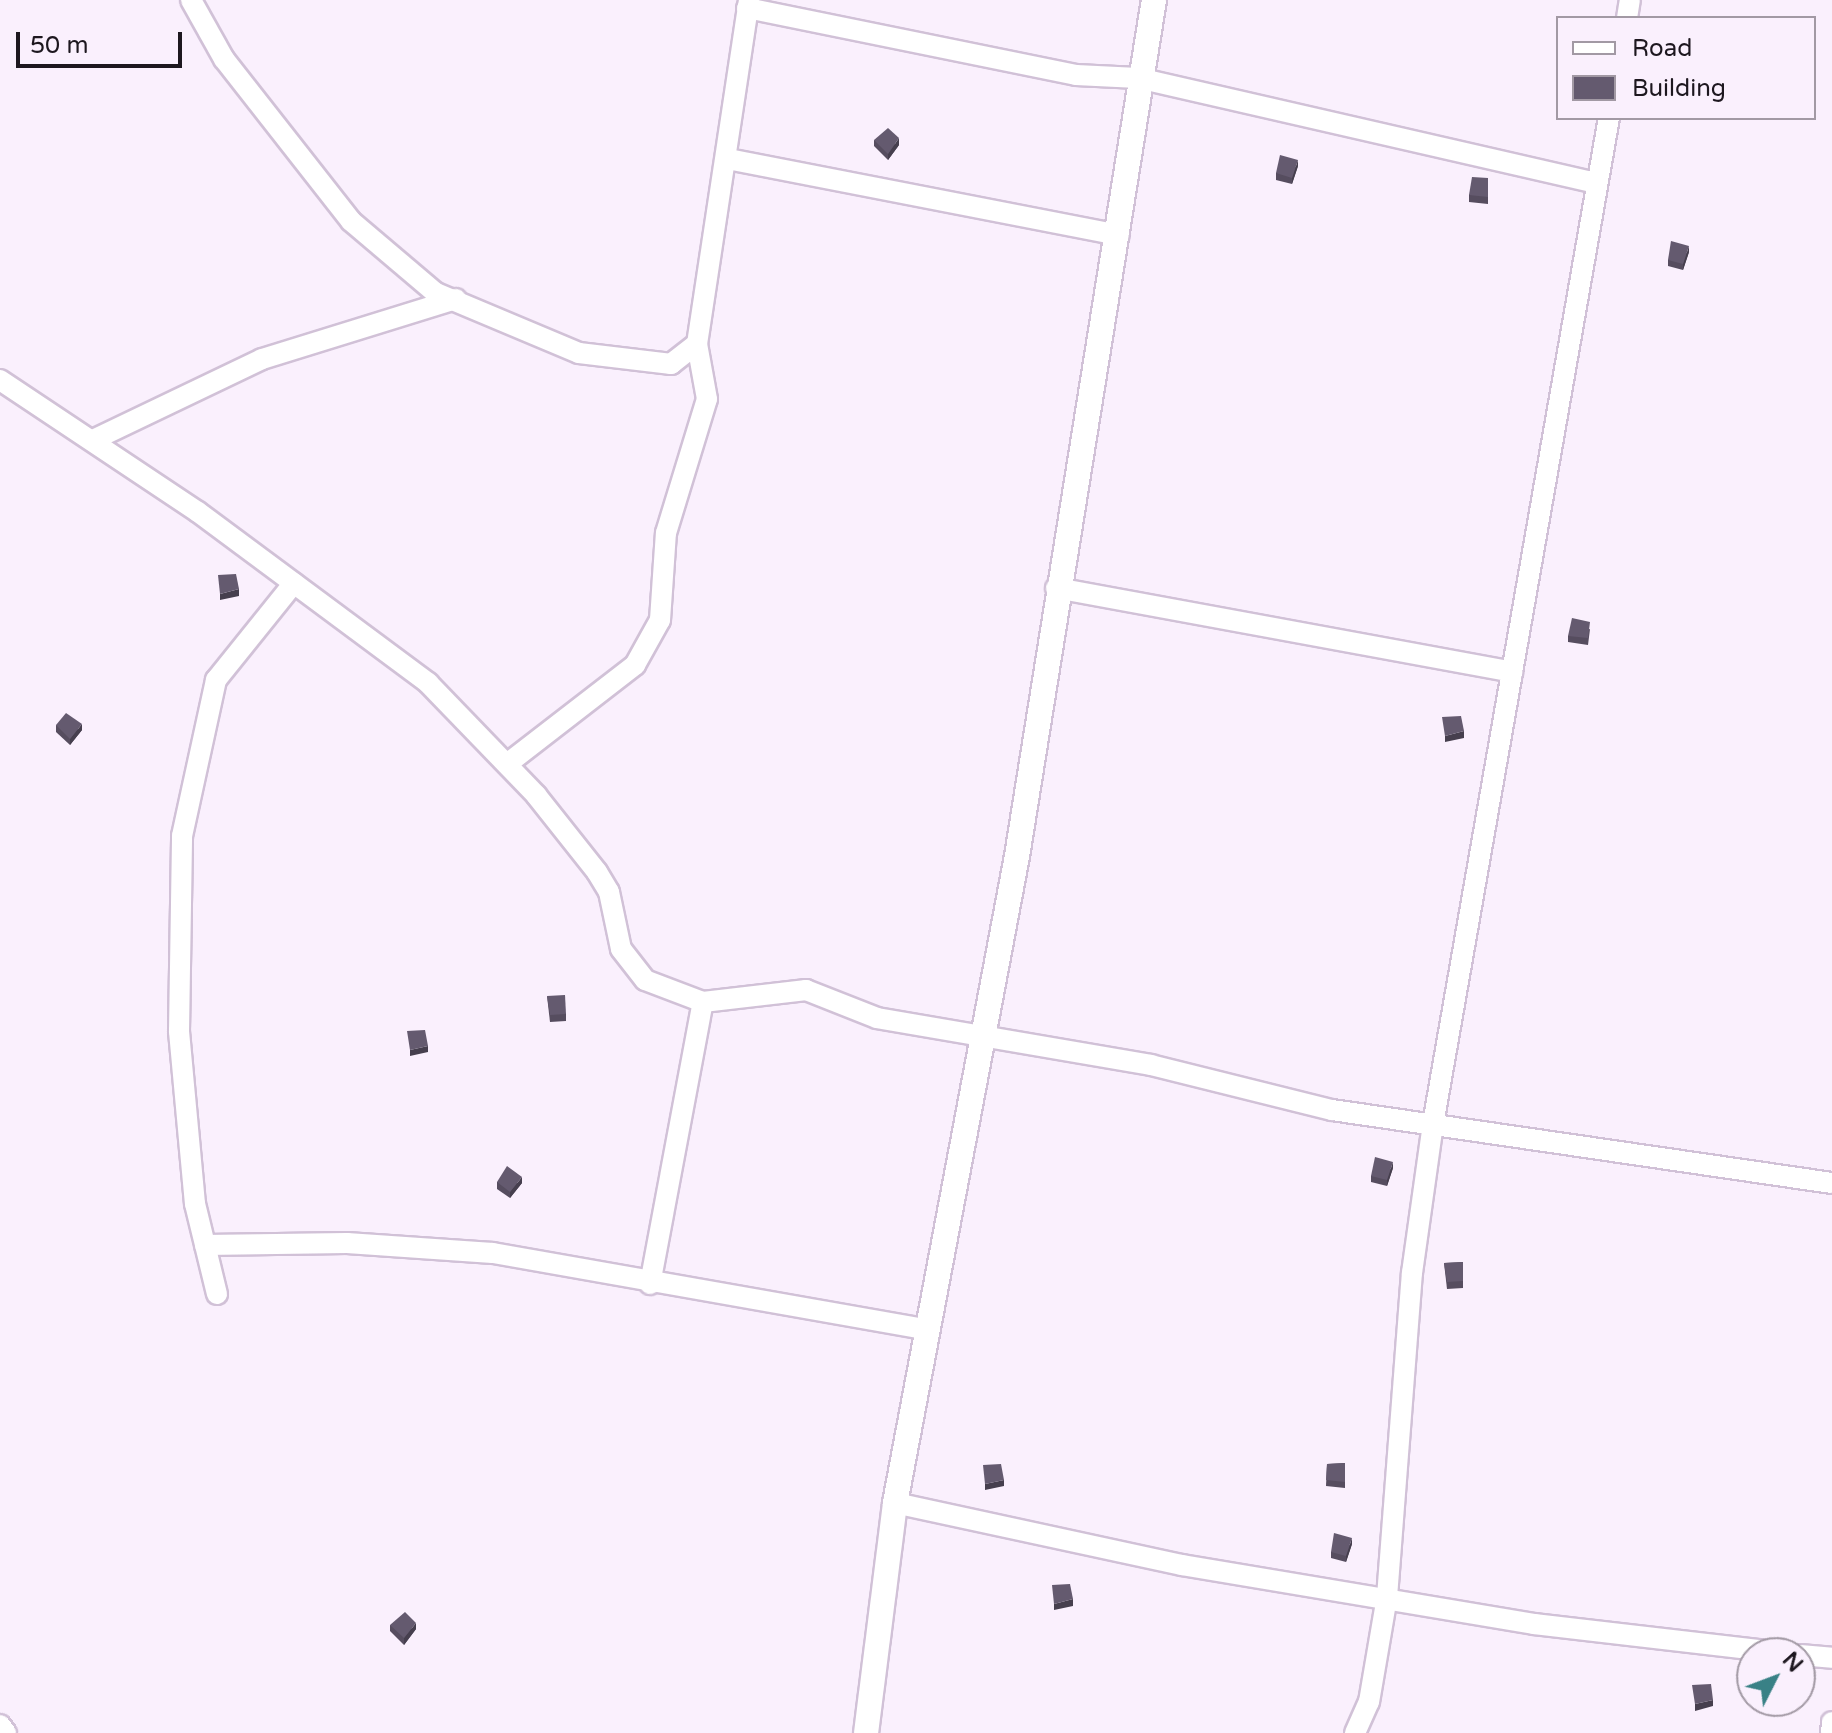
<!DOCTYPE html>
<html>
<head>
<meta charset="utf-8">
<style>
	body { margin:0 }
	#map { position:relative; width:1832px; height:1733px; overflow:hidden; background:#faf0fd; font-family:"Varela Round",sans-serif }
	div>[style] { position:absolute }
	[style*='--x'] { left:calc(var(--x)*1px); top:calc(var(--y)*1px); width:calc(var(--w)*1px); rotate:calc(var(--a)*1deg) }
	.roads { filter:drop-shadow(2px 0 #d1c1d7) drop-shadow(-2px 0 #d1c1d7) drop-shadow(0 2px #d1c1d7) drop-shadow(0 -2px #d1c1d7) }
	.minor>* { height:20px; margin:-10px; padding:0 10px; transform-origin:10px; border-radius:10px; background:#fff }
	.tertiary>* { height:24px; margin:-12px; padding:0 12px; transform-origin:12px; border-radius:12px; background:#fff }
	.wall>* { inset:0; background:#564d5f }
	.shaded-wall>* { inset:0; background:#463f4e }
	.building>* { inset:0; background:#645a6f }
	span { translate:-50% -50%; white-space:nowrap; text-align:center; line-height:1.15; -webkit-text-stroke:8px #faf0fd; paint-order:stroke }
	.legend { position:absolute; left:1556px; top:16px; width:260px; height:104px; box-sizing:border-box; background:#faf0fd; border:2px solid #a299a4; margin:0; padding:10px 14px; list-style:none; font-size:24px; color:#1d171f }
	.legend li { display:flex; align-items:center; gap:16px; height:40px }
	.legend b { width:40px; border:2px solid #a299a4 }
	.north { position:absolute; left:1736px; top:1637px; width:80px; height:80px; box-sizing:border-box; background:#faf0fd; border:2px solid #a299a4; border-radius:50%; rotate:48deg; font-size:22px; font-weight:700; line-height:32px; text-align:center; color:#1d171f }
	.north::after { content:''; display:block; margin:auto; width:28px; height:36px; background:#398186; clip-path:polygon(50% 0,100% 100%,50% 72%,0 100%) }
	.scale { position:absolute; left:16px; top:32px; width:166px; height:36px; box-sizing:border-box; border:4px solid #1d171f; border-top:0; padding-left:10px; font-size:24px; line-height:28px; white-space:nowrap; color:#1d171f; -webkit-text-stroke:6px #faf0fd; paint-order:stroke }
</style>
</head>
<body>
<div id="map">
	<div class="roads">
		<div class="minor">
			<div style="--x:191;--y:0;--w:68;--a:60.8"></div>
			<div style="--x:224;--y:59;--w:206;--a:51.9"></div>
			<div style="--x:351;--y:221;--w:111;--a:40.3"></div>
			<div style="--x:436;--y:293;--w:155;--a:22.8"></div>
			<div style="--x:579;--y:353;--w:93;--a:6.8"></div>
			<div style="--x:671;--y:364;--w:33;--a:-38"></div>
			<div style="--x:747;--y:8;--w:336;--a:11.5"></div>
			<div style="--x:1076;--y:75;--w:62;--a:2.8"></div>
			<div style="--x:1138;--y:78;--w:469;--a:12.9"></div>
			<div style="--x:1627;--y:18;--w:18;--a:-81"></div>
			<div style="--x:728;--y:159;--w:398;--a:11"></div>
			<div style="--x:0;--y:380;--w:238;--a:33.7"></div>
			<div style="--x:198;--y:512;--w:287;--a:36.6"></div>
			<div style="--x:428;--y:683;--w:156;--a:46"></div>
			<div style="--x:536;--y:795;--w:98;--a:51.6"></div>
			<div style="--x:597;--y:872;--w:23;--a:59"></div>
			<div style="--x:609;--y:892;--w:58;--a:78.1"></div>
			<div style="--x:621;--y:949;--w:39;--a:52"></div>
			<div style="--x:645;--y:980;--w:62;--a:20.8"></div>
			<div style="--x:703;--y:1002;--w:104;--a:-6.6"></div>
			<div style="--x:806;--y:990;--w:76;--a:21.5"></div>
			<div style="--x:877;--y:1018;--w:278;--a:9.7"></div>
			<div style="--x:1151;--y:1065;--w:187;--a:14"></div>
			<div style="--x:1332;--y:1110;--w:505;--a:8.31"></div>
			<div style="--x:93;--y:440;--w:187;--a:-25.6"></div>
			<div style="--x:262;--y:359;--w:203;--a:-17.2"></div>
			<div style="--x:1056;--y:588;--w:464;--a:10.4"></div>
			<div style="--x:507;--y:764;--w:162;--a:-37.7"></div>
			<div style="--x:635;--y:665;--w:51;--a:-60.9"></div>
			<div style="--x:660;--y:620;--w:87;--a:-86.1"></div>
			<div style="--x:666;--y:533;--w:140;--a:-73"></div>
			<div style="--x:707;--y:399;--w:56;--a:-100.3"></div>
			<div style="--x:697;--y:344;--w:348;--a:-81.4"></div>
			<div style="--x:205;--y:1245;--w:142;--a:-0.8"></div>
			<div style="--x:347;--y:1243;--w:146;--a:3.9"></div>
			<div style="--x:493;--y:1253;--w:440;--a:10"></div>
			<div style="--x:650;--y:1284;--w:287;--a:-79.4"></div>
			<div style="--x:217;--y:1294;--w:93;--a:-103.7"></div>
			<div style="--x:195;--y:1204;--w:174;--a:-95.3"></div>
			<div style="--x:179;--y:1031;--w:195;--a:-89.1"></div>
			<div style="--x:182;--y:836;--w:160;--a:-77.7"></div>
			<div style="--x:216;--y:680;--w:124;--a:-51.2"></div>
			<div style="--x:895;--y:1503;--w:294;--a:12.2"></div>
			<div style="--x:1182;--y:1565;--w:357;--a:9.5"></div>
			<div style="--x:1534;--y:1624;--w:254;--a:6.6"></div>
			<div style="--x:1800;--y:1655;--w:32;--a:5"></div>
			<div style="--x:0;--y:1725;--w:10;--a:53"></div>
			<div style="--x:1355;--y:1733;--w:34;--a:-66"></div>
			<div style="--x:1369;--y:1702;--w:107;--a:-80.3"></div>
			<div style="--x:1387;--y:1597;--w:325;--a:-85.6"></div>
			<div style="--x:1412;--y:1273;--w:150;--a:-82"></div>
			<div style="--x:1433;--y:1124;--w:1021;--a:-80.08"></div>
			<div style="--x:1831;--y:1733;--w:11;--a:-85"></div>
		</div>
		<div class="tertiary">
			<div style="--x:866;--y:1733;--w:232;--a:-82.8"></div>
			<div style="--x:895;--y:1503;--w:658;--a:-79.32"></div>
			<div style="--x:1017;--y:856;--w:867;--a:-80.91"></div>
		</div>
	</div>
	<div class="wall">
		<div style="clip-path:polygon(874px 140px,899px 145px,888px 160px,874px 146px)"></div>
		<div style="clip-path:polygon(1298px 166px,1292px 184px,1276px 180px,1276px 173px)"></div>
		<div style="clip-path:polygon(1488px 178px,1488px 204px,1469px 202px,1469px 195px)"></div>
		<div style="clip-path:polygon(1689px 252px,1683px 270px,1668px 266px,1668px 260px)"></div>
		<div style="clip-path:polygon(1590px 629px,1588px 645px,1568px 642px,1568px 636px)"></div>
		<div style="clip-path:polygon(56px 725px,82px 730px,70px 745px,56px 732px)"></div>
		<div style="clip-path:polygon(547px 996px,566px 1014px,566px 1021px,550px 1022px)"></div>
		<div style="clip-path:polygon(1393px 1168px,1387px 1186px,1371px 1182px,1371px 1176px)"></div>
		<div style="clip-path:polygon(497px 1182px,522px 1183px,510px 1198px,497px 1189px)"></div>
		<div style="clip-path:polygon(1463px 1262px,1463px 1288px,1447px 1289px,1444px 1263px)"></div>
		<div style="clip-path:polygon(1345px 1463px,1345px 1488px,1326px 1486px,1327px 1464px)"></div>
		<div style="clip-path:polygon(1352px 1544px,1346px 1562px,1331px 1558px,1331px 1552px)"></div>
		<div style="clip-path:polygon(390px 1625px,416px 1629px,404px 1645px,390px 1631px)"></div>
	</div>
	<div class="shaded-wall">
		<div style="clip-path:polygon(899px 138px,899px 145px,888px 160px,888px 154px)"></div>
		<div style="clip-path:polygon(1298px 160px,1298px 166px,1292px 184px,1292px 178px)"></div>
		<div style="clip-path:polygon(1689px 246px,1689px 252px,1683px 270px,1683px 264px)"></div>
		<div style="clip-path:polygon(239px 589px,239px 596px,220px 600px,220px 594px)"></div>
		<div style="clip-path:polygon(82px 724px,82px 730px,70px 745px,70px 739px)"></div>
		<div style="clip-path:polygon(1464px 731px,1464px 738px,1445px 742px,1445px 736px)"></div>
		<div style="clip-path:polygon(428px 1046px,428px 1052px,410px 1056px,410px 1050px)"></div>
		<div style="clip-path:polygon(1393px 1162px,1393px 1168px,1387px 1186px,1387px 1180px)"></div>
		<div style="clip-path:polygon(522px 1177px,522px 1183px,510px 1198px,510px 1192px)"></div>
		<div style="clip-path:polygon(1004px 1480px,1004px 1486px,985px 1490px,985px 1484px)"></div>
		<div style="clip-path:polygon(1352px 1538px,1352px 1544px,1346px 1562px,1346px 1556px)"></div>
		<div style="clip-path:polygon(1073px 1599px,1073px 1606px,1054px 1610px,1054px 1604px)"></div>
		<div style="clip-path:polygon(416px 1623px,416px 1629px,404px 1645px,404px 1638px)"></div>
		<div style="clip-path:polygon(1713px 1700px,1713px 1706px,1695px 1711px,1695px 1704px)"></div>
	</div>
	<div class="building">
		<div style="clip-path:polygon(888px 128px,899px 138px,888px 154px,874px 140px)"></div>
		<div style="clip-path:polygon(1280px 155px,1298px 160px,1292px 178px,1276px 173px)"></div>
		<div style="clip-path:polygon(1472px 177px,1488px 178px,1488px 197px,1469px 195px)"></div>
		<div style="clip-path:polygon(1671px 241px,1689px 246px,1683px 264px,1668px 260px)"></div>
		<div style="clip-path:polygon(236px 574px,239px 589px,220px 594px,218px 575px)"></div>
		<div style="clip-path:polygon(1572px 618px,1590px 622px,1588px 638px,1568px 636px)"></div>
		<div style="clip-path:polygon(66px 713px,82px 724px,70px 739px,56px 725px)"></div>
		<div style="clip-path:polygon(1461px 716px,1464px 731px,1445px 736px,1442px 717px)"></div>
		<div style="clip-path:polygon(565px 995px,566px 1014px,550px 1015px,547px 996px)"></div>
		<div style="clip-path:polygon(425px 1030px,428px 1046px,410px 1050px,407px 1031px)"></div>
		<div style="clip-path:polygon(1375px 1157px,1393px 1162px,1387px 1180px,1371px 1176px)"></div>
		<div style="clip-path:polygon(507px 1166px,522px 1177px,510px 1192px,497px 1182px)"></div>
		<div style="clip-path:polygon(1463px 1262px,1463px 1281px,1447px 1282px,1444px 1263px)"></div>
		<div style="clip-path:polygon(1345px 1463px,1345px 1482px,1326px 1480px,1327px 1464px)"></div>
		<div style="clip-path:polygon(1001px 1464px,1004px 1480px,985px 1484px,983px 1465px)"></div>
		<div style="clip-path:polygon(1334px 1533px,1352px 1538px,1346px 1556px,1331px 1552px)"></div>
		<div style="clip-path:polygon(1070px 1584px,1073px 1599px,1054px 1604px,1052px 1585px)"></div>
		<div style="clip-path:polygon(405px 1612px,416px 1623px,404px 1638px,390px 1625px)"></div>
		<div style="clip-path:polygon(1711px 1684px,1713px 1700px,1695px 1704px,1692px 1685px)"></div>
	</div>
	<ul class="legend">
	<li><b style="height:10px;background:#fff"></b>Road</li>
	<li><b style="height:22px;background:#645a6f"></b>Building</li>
	</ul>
	<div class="north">N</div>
	<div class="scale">50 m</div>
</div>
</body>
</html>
